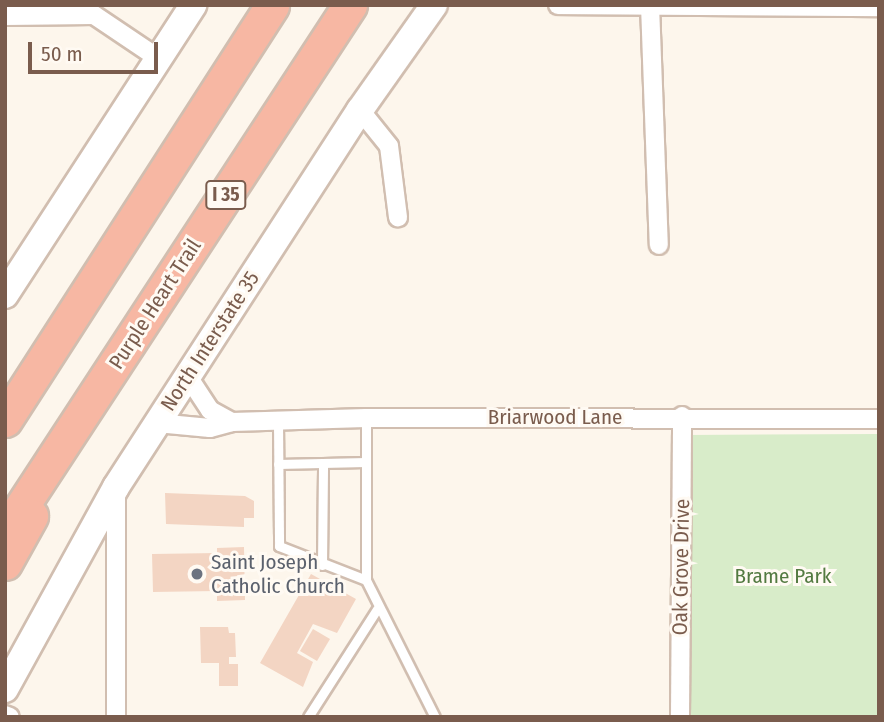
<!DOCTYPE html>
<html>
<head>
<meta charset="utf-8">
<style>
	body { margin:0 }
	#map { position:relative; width:884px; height:722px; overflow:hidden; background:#fdf6ec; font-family:"Fira Sans Condensed",sans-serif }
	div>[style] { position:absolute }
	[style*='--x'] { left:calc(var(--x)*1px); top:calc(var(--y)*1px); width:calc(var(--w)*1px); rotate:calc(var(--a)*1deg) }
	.green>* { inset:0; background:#d8ecc9 }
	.building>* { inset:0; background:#f3d5c3 }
	.roads { filter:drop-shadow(2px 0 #d1beb0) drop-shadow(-2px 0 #d1beb0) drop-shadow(0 2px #d1beb0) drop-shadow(0 -2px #d1beb0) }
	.service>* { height:9px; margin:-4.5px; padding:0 4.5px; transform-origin:4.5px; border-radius:4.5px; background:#fff }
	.minor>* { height:18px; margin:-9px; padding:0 9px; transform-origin:9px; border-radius:9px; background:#fff }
	.secondary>* { height:26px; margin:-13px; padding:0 13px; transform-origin:13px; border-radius:13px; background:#fff }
	.motorway>* { height:33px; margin:-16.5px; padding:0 16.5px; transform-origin:16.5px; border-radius:16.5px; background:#f7b7a3 }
	.dots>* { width:19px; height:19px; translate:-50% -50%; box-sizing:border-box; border:4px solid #fffaf3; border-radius:50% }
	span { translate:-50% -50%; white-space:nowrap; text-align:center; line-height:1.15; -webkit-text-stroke:6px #fffaf3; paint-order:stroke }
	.shield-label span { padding:2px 5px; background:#fffaf3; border:2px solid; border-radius:5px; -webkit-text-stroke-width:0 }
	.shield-label { font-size:19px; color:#7a5c4d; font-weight:700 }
	.street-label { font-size:21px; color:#7a5c4d }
	.worship-label { font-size:21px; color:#5b616d }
	.left { translate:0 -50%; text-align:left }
	.park-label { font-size:21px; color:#537a41 }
	.frame { position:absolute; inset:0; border:7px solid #7a5c4d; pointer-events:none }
	.scale { position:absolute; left:28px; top:42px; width:130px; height:32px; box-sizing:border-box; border:4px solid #7a5c4d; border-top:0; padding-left:9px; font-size:21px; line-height:24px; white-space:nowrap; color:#7a5c4d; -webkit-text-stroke:5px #fffaf3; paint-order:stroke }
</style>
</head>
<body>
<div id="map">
	<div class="green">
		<div style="clip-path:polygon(879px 434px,879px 717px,689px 717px,686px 435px)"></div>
	</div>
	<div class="building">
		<div style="clip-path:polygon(165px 493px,245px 496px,254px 501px,254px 518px,244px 518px,244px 527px,166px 524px)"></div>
		<div style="clip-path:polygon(244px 547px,245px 600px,217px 601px,217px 591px,153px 592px,152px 554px,217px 553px,217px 548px)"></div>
		<div style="clip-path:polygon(311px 574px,356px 599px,337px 633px,313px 624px,297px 653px,313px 662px,303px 687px,260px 663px)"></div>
		<div style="clip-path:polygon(200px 627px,228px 627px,229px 633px,235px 633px,236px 657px,229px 657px,229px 664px,238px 664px,238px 686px,219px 686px,219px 663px,201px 663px)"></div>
		<div style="clip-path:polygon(313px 629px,330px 639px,317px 661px,300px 651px)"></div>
	</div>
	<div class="roads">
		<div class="service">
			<div style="--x:366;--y:418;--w:162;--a:90"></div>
			<div style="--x:366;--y:580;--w:153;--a:63.3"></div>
			<div style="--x:278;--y:422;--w:124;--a:89.5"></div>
			<div style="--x:279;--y:546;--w:93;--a:21.3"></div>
			<div style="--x:278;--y:464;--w:88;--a:-1.3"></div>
			<div style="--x:322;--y:565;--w:102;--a:-89.4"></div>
			<div style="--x:308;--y:717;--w:128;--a:-57.4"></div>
		</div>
		<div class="minor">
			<div style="--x:558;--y:5;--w:321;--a:0.4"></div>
			<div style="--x:650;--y:5;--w:240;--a:87.9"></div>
			<div style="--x:5;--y:16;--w:89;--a:-0.6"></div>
			<div style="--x:94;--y:15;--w:77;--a:33.9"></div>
			<div style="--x:360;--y:110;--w:46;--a:51.1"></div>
			<div style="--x:389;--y:146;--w:72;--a:82.8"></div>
			<div style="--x:187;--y:375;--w:42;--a:56.7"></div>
			<div style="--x:210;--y:410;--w:25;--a:29"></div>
			<div style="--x:157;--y:423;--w:53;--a:5.4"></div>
			<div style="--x:210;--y:428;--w:23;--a:-15"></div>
			<div style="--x:232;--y:422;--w:134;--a:-1.7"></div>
			<div style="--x:366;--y:418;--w:513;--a:0.11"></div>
			<div style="--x:116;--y:489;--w:228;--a:90"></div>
			<div style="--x:5;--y:715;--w:5;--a:22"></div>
			<div style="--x:680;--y:717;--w:301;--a:-89.6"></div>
		</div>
		<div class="secondary">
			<div style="--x:5;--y:295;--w:346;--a:-57"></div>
			<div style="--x:5;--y:689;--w:230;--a:-61.2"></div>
			<div style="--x:116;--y:487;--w:449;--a:-57.1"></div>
			<div style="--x:360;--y:110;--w:128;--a:-54.8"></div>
		</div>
		<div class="motorway">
			<div style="--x:5;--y:420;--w:493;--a:-57.2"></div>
			<div style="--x:5;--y:532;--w:630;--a:-56.79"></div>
			<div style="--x:5;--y:563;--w:54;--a:-61"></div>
		</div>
	</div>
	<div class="dots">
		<div style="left:197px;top:574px;background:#6b7280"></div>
	</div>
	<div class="shield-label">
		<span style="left:226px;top:195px">I 35</span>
	</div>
	<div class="street-label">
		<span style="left:155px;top:304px;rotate:-57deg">Purple Heart Trail</span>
		<span style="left:210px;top:341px;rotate:-57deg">North Interstate 35</span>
		<span style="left:555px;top:417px">Briarwood Lane</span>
		<span style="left:681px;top:567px;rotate:-89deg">Oak Grove Drive</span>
	</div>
	<div class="worship-label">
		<span class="left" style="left:211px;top:574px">Saint Joseph<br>Catholic Church</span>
	</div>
	<div class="park-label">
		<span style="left:783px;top:576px">Brame Park</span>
	</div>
	<div class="frame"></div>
	<div class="scale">50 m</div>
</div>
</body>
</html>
